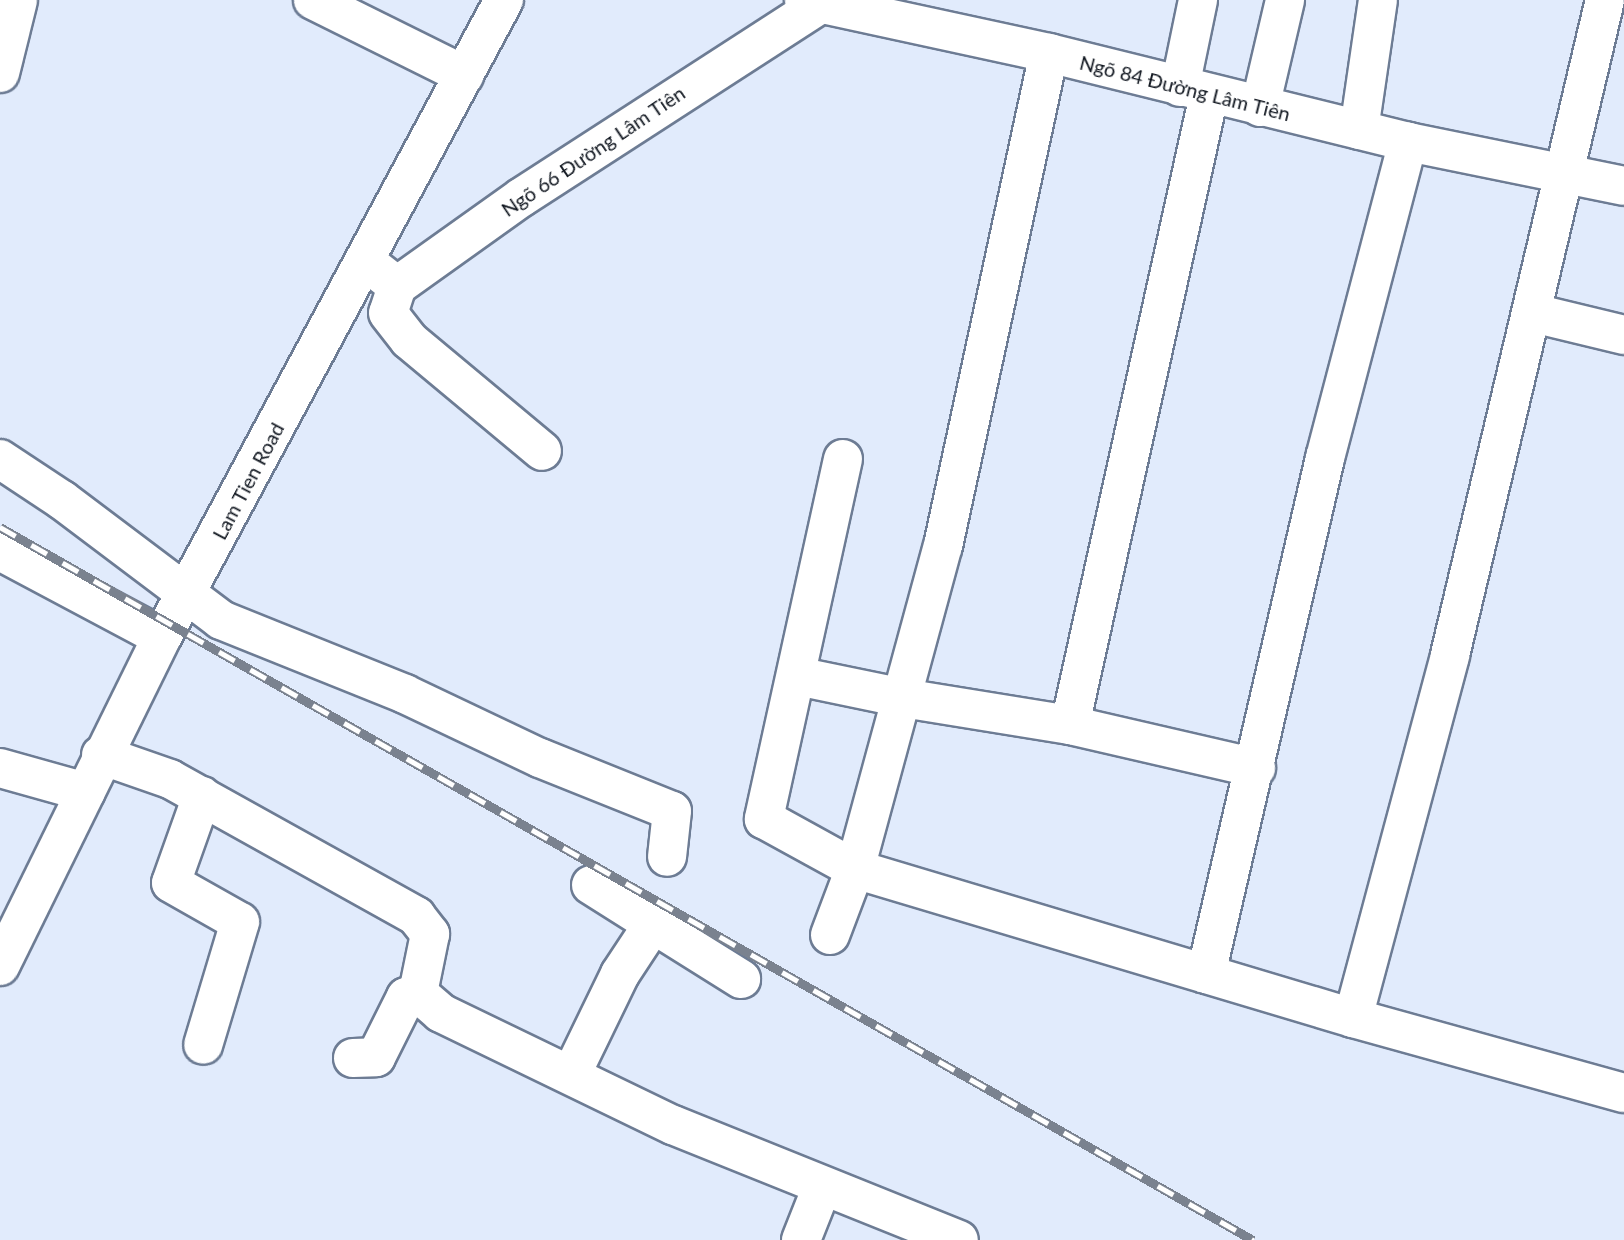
<!DOCTYPE html>
<html>
<head>
<meta charset="utf-8">
<style>
	body { margin:0 }
	#map { position:relative; width:1624px; height:1240px; overflow:hidden; background:#e1ebfc; font-family:Lato,sans-serif }
	div>[style] { position:absolute }
	[style*='--x'] { left:calc(var(--x)*1px); top:calc(var(--y)*1px); width:calc(var(--w)*1px); rotate:calc(var(--a)*1deg) }
	.roads { filter:drop-shadow(2px 0 #6d7c94) drop-shadow(-2px 0 #6d7c94) drop-shadow(0 2px #6d7c94) drop-shadow(0 -2px #6d7c94) }
	.minor>* { height:38px; margin:-19px; padding:0 19px; transform-origin:19px; border-radius:19px; background:#fff }
	.rail>* { height:9px; margin-top:-4.5px; transform-origin:0; background:repeating-linear-gradient(90deg,#fff 0 18px,#7a828f 0 36px); box-sizing:border-box; border-block:2px solid #7a828f }
	span { translate:-50% -50%; white-space:nowrap; text-align:center; line-height:1.15; -webkit-text-stroke:6px #fff; paint-order:stroke }
	.street-label { font-size:20px; color:#111720 }
</style>
</head>
<body>
<div id="map">
	<div class="roads">
		<div class="minor">
			<div style="--x:313;--y:0;--w:169;--a:26.4"></div>
			<div style="--x:804;--y:0;--w:251;--a:12.2"></div>
			<div style="--x:1049;--y:53;--w:370;--a:13.9"></div>
			<div style="--x:1408;--y:142;--w:220;--a:11.5"></div>
			<div style="--x:0;--y:73;--w:75;--a:-76.1"></div>
			<div style="--x:1180;--y:87;--w:89;--a:-78.3"></div>
			<div style="--x:1260;--y:107;--w:110;--a:-76.8"></div>
			<div style="--x:1359;--y:130;--w:131;--a:-81.7"></div>
			<div style="--x:365;--y:261;--w:41;--a:38"></div>
			<div style="--x:397;--y:286;--w:153;--a:-35.5"></div>
			<div style="--x:522;--y:197;--w:363;--a:-32.9"></div>
			<div style="--x:397;--y:286;--w:28;--a:108"></div>
			<div style="--x:388;--y:313;--w:34;--a:52"></div>
			<div style="--x:409;--y:340;--w:173;--a:39.8"></div>
			<div style="--x:1533;--y:313;--w:94;--a:13.6"></div>
			<div style="--x:0;--y:459;--w:74;--a:33.5"></div>
			<div style="--x:62;--y:500;--w:199;--a:37"></div>
			<div style="--x:221;--y:620;--w:198;--a:21.9"></div>
			<div style="--x:405;--y:694;--w:149;--a:25.4"></div>
			<div style="--x:540;--y:758;--w:142;--a:21.9"></div>
			<div style="--x:672;--y:811;--w:46;--a:96.2"></div>
			<div style="--x:843;--y:459;--w:369;--a:102.4"></div>
			<div style="--x:764;--y:819;--w:104;--a:28.8"></div>
			<div style="--x:855;--y:869;--w:520;--a:16.66"></div>
			<div style="--x:1353;--y:1018;--w:281;--a:15.5"></div>
			<div style="--x:0;--y:551;--w:183;--a:28"></div>
			<div style="--x:797;--y:676;--w:108;--a:11.7"></div>
			<div style="--x:903;--y:698;--w:169;--a:9.2"></div>
			<div style="--x:1070;--y:725;--w:191;--a:13"></div>
			<div style="--x:1070;--y:725;--w:645;--a:-77.56"></div>
			<div style="--x:101;--y:755;--w:73;--a:19.2"></div>
			<div style="--x:170;--y:779;--w:282;--a:29.1"></div>
			<div style="--x:416;--y:916;--w:23;--a:52"></div>
			<div style="--x:430;--y:934;--w:60;--a:101.5"></div>
			<div style="--x:0;--y:768;--w:89;--a:15.6"></div>
			<div style="--x:202;--y:796;--w:92;--a:109.6"></div>
			<div style="--x:171;--y:883;--w:79;--a:29.5"></div>
			<div style="--x:240;--y:922;--w:128;--a:106.7"></div>
			<div style="--x:591;--y:885;--w:73;--a:32.2"></div>
			<div style="--x:830;--y:935;--w:71;--a:-69.3"></div>
			<div style="--x:855;--y:869;--w:335;--a:-74.8"></div>
			<div style="--x:943;--y:546;--w:504;--a:-77.87"></div>
			<div style="--x:0;--y:966;--w:367;--a:-63.8"></div>
			<div style="--x:162;--y:637;--w:723;--a:-61.77"></div>
			<div style="--x:1206;--y:974;--w:530;--a:-77.01"></div>
			<div style="--x:1325;--y:458;--w:327;--a:-75.3"></div>
			<div style="--x:418;--y:993;--w:30;--a:41"></div>
			<div style="--x:441;--y:1013;--w:258;--a:25.8"></div>
			<div style="--x:673;--y:1125;--w:308;--a:21.9"></div>
			<div style="--x:1353;--y:1018;--w:376;--a:-75"></div>
			<div style="--x:1450;--y:655;--w:673;--a:-76.69"></div>
			<div style="--x:353;--y:1058;--w:23;--a:-2"></div>
			<div style="--x:376;--y:1057;--w:67;--a:-63.4"></div>
			<div style="--x:406;--y:997;--w:13;--a:-18"></div>
			<div style="--x:571;--y:1075;--w:112;--a:-64.1"></div>
			<div style="--x:620;--y:974;--w:60;--a:-56.6"></div>
			<div style="--x:653;--y:924;--w:104;--a:32"></div>
			<div style="--x:801;--y:1240;--w:57;--a:-68.4"></div>
		</div>
	</div>
	<div class="rail">
		<div style="--x:0;--y:527;--w:1442;--a:29.64"></div>
	</div>
	<div class="street-label">
		<span style="left:1185px;top:88px;rotate:14deg">Ngõ 84 Đường Lâm Tiên</span>
		<span style="left:593px;top:151px;rotate:-34deg">Ngõ 66 Đường Lâm Tiên</span>
		<span style="left:248px;top:481px;rotate:-62deg">Lam Tien Road</span>
	</div>
</div>
</body>
</html>
